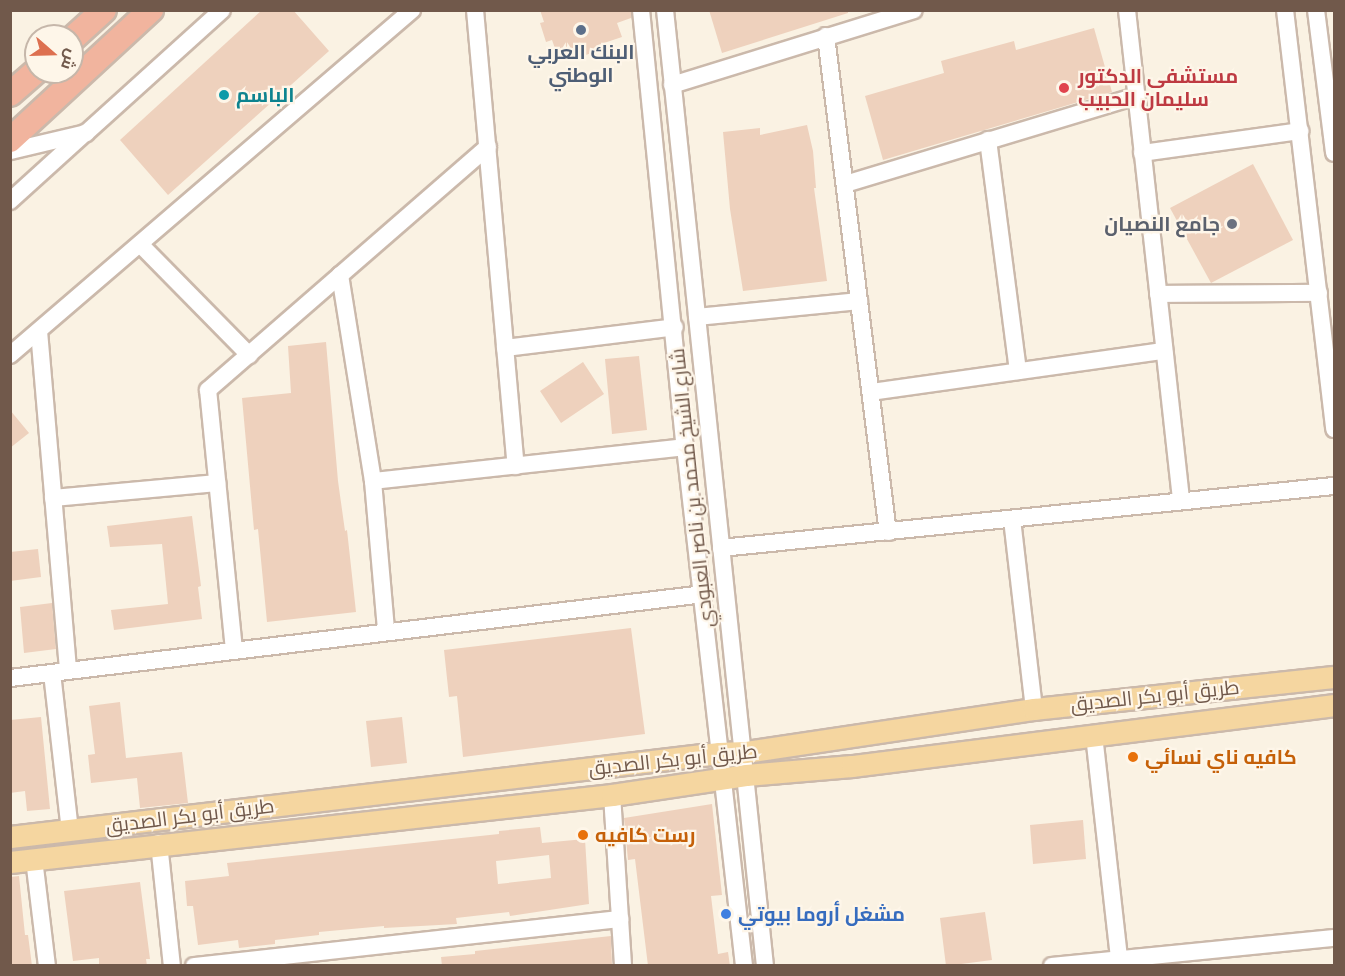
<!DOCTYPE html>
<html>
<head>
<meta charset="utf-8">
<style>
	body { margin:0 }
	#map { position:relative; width:1345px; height:976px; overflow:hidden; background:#faf2e3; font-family:Raleway,Cairo,sans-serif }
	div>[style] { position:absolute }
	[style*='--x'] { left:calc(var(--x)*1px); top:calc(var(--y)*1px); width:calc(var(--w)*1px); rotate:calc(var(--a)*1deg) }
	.building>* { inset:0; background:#eed1bd }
	.roads { filter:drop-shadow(2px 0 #cbb9ab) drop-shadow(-2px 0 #cbb9ab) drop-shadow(0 2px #cbb9ab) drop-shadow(0 -2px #cbb9ab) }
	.minor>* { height:16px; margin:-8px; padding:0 8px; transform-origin:8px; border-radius:8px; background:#fff }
	.major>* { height:21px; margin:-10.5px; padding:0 10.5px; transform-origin:10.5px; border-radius:10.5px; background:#f5d6a0 }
	.highway>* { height:24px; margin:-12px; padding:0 12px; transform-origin:12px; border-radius:12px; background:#f1b49e }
	.dots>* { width:16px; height:16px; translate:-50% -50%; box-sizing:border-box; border:3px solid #fef6e9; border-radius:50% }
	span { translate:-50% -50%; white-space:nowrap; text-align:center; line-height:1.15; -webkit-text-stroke:4.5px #fef6e9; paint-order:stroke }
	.service-label { font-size:20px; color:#4e5e75; font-weight:700 }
	.health-label { font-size:20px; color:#be3a42; font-weight:700 }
	.left { translate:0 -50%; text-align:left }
	.culture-label { font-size:20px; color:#0d838f; font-weight:700 }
	.worship-label { font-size:20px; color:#5b616d; font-weight:700 }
	.right { translate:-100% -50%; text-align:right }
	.street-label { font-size:20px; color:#71594b }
	.food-label { font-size:20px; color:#c56008; font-weight:700 }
	.shop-label { font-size:20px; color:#366cbe; font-weight:700 }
	.frame { position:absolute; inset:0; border:12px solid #71594b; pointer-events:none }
	.north { position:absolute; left:24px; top:24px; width:60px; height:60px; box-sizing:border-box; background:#fef6e9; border:2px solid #c6b7aa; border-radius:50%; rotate:110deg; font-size:16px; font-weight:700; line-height:24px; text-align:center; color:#71594b }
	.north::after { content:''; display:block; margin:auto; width:21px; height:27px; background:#dd7050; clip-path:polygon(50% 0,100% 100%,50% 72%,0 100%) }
</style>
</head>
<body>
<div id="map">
	<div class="building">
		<div style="clip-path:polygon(262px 10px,293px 10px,329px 51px,168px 195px,120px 140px)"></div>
		<div style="clip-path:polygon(540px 10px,631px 10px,631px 18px,617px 23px,622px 37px,598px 45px,600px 50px,580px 57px,576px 47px,557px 54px,552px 40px,546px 42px,540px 23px,544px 22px)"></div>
		<div style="clip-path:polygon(709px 10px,848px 10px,848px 13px,722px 53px)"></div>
		<div style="clip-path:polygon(1094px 28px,1112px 92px,883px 160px,865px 96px,944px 73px,941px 61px,1014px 41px,1016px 50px)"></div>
		<div style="clip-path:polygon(807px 125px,813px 151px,816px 188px,814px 188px,827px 281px,743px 291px,730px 209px,723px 132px,760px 128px,760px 135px)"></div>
		<div style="clip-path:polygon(1253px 164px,1293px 240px,1211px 283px,1170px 208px)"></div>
		<div style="clip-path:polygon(326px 342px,338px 481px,345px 531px,347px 530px,356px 612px,267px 622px,258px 529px,254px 530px,242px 398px,291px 393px,288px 346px)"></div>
		<div style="clip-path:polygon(639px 356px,647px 430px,612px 434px,605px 359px)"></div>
		<div style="clip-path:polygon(583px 362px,604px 394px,561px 423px,540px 391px)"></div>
		<div style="clip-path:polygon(10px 410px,29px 433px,10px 448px)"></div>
		<div style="clip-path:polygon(192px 516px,201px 586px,198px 587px,202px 619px,114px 630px,111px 610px,168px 604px,162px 544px,110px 547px,107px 526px)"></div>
		<div style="clip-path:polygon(38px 549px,41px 577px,10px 581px,10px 552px)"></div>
		<div style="clip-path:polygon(52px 603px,56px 649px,24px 653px,20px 607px)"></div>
		<div style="clip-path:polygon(631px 628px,645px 734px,463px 757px,457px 696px,449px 697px,444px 650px)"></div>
		<div style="clip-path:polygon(120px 702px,126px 758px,182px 752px,188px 803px,140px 808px,137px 778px,91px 783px,88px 755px,95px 754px,89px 706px)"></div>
		<div style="clip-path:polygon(41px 717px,50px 809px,27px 811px,25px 791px,10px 793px,10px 720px)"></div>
		<div style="clip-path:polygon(402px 717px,407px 763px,371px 767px,366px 721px)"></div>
		<div style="clip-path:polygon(712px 804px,722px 895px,711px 896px,718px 954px,728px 952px,730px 966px,648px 966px,635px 859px,628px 860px,624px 818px)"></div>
		<div style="clip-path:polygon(1083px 820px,1086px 859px,1033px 864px,1030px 825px)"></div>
		<div style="clip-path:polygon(evenodd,540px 827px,542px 843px,585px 839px,589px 904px,510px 916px,509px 912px,456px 918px,457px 924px,384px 928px,384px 926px,319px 932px,319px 935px,275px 940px,275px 944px,239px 948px,238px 940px,198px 945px,193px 906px,187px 906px,185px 881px,229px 876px,227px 863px,499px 834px,499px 831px,540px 827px,549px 855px,551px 878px,498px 884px,496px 861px,549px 855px)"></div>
		<div style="clip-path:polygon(19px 876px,25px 935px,28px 935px,32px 966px,10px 966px,10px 877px)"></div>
		<div style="clip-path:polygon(140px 882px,150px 959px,146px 959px,147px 966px,99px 966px,99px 958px,73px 961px,64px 891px)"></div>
		<div style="clip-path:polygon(985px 912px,992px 960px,946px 966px,940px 918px)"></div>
		<div style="clip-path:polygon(611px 936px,612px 966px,442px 966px,441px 957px,475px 954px,475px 951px)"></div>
	</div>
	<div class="roads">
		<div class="minor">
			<div style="--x:475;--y:10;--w:458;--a:84.9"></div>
			<div style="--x:641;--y:10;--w:439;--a:84.3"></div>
			<div style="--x:685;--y:447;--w:522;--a:83.51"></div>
			<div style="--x:665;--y:10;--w:961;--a:84.03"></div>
			<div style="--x:1127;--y:10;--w:494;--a:83.7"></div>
			<div style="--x:1285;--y:10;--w:422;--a:83.3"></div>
			<div style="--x:1316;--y:10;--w:144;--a:82.8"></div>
			<div style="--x:826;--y:36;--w:500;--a:82.9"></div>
			<div style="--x:672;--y:85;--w:253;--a:-17.2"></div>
			<div style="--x:988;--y:140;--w:233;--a:82.6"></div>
			<div style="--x:10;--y:151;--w:78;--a:-13.3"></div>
			<div style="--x:86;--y:133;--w:183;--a:-42.1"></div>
			<div style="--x:1142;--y:153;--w:160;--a:-7.9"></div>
			<div style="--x:845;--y:184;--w:304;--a:-16.8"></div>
			<div style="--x:10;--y:201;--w:101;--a:-42.2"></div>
			<div style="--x:140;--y:244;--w:156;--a:45.5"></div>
			<div style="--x:340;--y:275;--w:209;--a:80.9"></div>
			<div style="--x:373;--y:481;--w:151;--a:85"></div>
			<div style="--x:1158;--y:294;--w:161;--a:-0.4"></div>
			<div style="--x:697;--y:317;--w:163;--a:-5.6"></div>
			<div style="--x:39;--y:331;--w:341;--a:85.1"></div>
			<div style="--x:505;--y:348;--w:171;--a:-7"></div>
			<div style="--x:10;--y:355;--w:530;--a:-40.64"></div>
			<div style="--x:871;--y:392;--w:296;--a:-8"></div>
			<div style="--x:373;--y:481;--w:314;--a:-6.2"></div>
			<div style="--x:53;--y:498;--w:165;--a:-5.2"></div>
			<div style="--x:1012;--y:519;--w:191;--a:83.4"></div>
			<div style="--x:721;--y:548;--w:616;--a:-5.78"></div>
			<div style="--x:234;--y:650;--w:261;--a:-95.7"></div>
			<div style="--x:208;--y:390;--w:371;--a:-41"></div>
			<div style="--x:52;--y:673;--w:159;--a:83.5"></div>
			<div style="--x:10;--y:678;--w:699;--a:-6.9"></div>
			<div style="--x:1094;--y:735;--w:232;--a:83.6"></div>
			<div style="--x:612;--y:795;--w:171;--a:86.3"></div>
			<div style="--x:159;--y:843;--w:124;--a:84"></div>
			<div style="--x:34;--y:859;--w:108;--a:83.1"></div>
			<div style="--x:194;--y:966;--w:429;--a:-6.3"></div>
			<div style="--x:1052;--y:966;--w:283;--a:-5.7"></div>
		</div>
		<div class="major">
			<div style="--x:10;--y:837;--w:714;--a:-6.76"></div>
			<div style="--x:719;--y:753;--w:26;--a:-2"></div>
			<div style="--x:745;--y:752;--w:292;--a:-8.5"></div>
			<div style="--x:1034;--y:709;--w:302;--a:-6.1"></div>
			<div style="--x:10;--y:862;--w:606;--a:-6.35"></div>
			<div style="--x:612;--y:795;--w:135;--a:-8.5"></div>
			<div style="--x:746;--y:775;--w:106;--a:-4.9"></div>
			<div style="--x:852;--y:766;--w:486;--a:-7.2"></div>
		</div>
		<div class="highway">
			<div style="--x:72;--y:39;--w:43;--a:-42.2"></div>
			<div style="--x:10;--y:94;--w:35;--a:-41"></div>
			<div style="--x:10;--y:140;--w:192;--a:-42.7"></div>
		</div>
	</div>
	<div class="dots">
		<div style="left:581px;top:30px;background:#5c6f8a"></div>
		<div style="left:1064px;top:88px;background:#e0444e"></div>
		<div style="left:224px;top:95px;background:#0f9aa8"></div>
		<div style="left:1232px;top:224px;background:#6b7280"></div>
		<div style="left:1133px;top:757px;background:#e8710a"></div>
		<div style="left:583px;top:835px;background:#e8710a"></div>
		<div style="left:726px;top:914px;background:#3f7fe0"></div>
	</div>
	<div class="service-label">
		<span style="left:581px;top:64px">البنك العربي<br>الوطني</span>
	</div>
	<div class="health-label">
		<span class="left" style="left:1078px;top:88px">مستشفى الدكتور<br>سليمان الحبيب</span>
	</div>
	<div class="culture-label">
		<span class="left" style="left:236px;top:95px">الباسم</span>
	</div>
	<div class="worship-label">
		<span class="right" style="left:1220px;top:224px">جامع النصيان</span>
	</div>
	<div class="street-label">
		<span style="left:692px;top:488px;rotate:-96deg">شارع الشيخ محمد بن ناصر العبودي</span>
		<span style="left:1155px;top:696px;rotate:-6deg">طريق أبو بكر الصديق</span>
		<span style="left:673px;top:760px;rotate:-6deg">طريق أبو بكر الصديق</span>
		<span style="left:190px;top:816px;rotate:-7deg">طريق أبو بكر الصديق</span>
	</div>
	<div class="food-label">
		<span class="left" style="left:1145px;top:757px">كافيه ناي نسائي</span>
		<span class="left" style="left:595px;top:835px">رست كافيه</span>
	</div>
	<div class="shop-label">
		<span class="left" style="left:738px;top:914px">مشغل أروما بيوتي</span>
	</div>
	<div class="frame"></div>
	<div class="north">ش</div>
</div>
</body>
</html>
